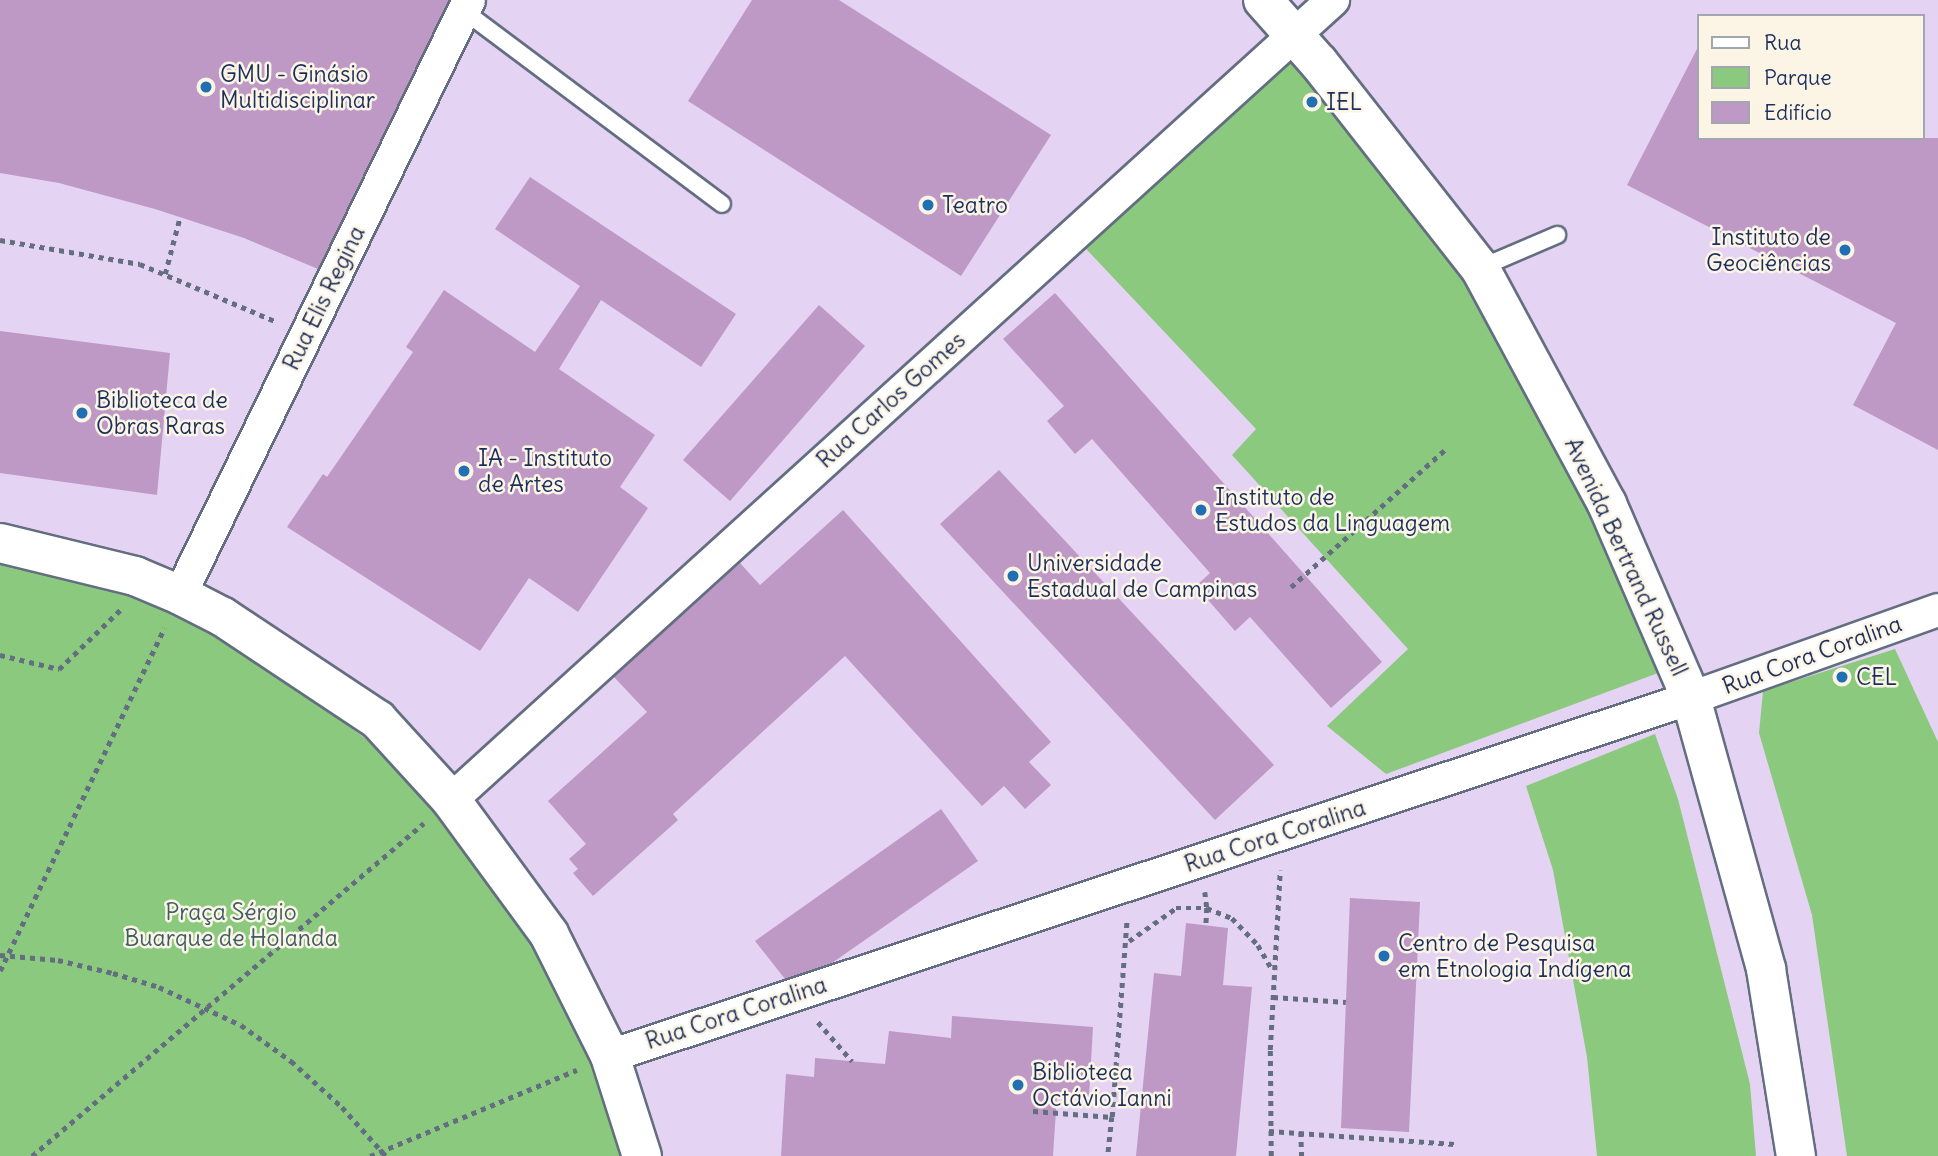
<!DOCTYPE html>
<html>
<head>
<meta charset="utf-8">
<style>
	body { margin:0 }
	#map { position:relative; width:1938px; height:1156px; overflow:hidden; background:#e9e2c0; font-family:Delius,sans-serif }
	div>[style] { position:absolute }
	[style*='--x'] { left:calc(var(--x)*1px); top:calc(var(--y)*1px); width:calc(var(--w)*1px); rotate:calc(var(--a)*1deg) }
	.built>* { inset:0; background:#e4d3f2 }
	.green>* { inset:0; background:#8bc97f }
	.building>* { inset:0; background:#be99c6 }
	.path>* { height:4.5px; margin-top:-2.25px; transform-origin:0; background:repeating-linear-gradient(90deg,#636e80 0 5px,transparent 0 10px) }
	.roads { filter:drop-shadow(2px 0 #636e80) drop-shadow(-2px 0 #636e80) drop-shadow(0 2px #636e80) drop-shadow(0 -2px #636e80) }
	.service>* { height:16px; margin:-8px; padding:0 8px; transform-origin:8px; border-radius:8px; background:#fff }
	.minor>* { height:32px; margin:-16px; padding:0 16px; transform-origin:16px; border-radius:16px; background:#fff }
	.tertiary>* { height:38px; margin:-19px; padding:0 19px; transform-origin:19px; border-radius:19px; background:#fff }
	.dots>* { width:19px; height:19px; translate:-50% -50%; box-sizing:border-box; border:4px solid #fcf5e5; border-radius:50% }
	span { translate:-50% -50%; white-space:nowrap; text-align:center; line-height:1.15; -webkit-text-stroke:5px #fcf5e5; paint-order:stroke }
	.poi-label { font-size:23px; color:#1b2f5e }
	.left { translate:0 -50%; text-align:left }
	.right { translate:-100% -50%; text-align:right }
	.street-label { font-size:23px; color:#1b2f5e }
	.park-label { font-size:23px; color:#3d5d68 }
	.legend { position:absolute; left:1697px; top:14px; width:228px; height:126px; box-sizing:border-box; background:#fcf5e5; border:2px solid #a2a6af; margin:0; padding:9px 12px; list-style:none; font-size:21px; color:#1b2f5e }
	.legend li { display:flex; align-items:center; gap:14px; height:35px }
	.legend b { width:35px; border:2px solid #a2a6af }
</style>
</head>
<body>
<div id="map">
	<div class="built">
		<div style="clip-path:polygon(evenodd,0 0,1938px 0,1938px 1156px,626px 1156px,0 555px,0 0,1698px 16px,1922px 16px,1922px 138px,1698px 138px,1698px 16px)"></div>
	</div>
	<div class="green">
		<div style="clip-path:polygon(1295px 35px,1412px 179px,1677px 666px,1386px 774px,1327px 726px,1408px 649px,1232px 455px,1256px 429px,1073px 235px)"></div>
		<div style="clip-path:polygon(0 555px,138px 589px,237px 643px,401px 765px,511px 907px,564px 995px,603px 1083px,626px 1156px,0 1156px)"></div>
		<div style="clip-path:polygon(1895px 649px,1938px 742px,1938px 1156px,1847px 1156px,1812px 915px,1759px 733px,1763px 691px)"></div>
		<div style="clip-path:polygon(1655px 734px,1678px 799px,1750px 1084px,1756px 1156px,1597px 1156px,1587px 1057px,1553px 870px,1526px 786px)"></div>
	</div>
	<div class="building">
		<div style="clip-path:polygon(0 0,449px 0,318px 269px,244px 238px,155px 209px,59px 183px,0 173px)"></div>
		<div style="clip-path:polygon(752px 0,839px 0,1051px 135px,961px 276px,688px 101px)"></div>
		<div style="clip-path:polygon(1698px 47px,1698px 138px,1938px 138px,1938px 450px,1853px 405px,1896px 323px,1627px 185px)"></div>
		<div style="clip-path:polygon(530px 177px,736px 314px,701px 367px,601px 300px,559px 369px,655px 435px,620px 487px,648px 508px,578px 612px,529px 578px,480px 651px,287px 527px,323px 474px,327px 477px,413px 352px,406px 347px,444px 290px,535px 352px,580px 286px,495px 229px)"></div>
		<div style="clip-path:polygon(1055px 293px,1382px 662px,1331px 708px,1250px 617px,1235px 631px,1196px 586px,1210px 573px,1092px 439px,1075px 454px,1047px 421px,1064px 406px,1003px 339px)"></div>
		<div style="clip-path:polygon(819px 305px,865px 346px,730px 501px,683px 460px)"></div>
		<div style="clip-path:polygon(0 331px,170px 353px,157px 495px,0 473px)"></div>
		<div style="clip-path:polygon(999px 470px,1274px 765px,1215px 820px,940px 524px)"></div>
		<div style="clip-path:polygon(843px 510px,1051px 742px,1029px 762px,1051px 785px,1025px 809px,1004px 786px,982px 806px,845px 656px,673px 814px,678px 820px,593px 896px,573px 873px,578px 869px,569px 859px,586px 844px,548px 801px,647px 712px,614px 677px,740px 563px,760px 585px)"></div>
		<div style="clip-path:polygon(941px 809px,978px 861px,832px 963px,785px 979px,755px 941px)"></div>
		<div style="clip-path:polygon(1350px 898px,1420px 902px,1409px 1132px,1341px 1128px)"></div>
		<div style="clip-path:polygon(1186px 923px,1228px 928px,1223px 985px,1252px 987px,1236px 1156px,1136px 1156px,1154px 973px,1181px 976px)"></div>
		<div style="clip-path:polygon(952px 1016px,1093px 1027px,1089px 1097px,1057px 1095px,1053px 1156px,781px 1156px,786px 1074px,814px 1077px,815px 1058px,885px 1064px,889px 1031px,951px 1038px)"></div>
	</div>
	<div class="path">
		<div style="--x:0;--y:240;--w:142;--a:9.7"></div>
		<div style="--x:140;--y:264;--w:149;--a:22.9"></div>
		<div style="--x:165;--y:274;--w:59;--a:-75.3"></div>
		<div style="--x:1291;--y:587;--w:210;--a:-41.7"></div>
		<div style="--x:0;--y:655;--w:61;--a:13.3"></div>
		<div style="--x:59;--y:669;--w:85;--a:-44"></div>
		<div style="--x:1205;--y:892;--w:16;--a:83"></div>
		<div style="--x:1207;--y:908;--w:27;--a:22"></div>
		<div style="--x:1232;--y:918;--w:37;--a:46"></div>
		<div style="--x:1258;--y:945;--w:30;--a:60"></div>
		<div style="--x:1129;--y:941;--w:57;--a:-35.1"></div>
		<div style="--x:1176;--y:908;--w:31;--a:0"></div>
		<div style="--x:1207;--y:908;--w:17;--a:93"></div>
		<div style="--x:0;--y:955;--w:58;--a:4.9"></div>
		<div style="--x:58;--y:960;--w:57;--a:13.3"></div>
		<div style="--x:113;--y:973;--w:48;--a:16.9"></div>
		<div style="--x:159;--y:987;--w:90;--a:24.9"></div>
		<div style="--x:241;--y:1025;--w:62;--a:35.8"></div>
		<div style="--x:291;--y:1061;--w:69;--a:42"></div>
		<div style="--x:342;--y:1107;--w:66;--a:48.1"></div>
		<div style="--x:0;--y:971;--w:380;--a:-64.4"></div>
		<div style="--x:1273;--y:997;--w:73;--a:3.9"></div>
		<div style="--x:818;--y:1022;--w:52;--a:48.9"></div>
		<div style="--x:1033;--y:1111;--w:79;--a:4.3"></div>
		<div style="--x:1112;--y:1117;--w:39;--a:96"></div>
		<div style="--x:1112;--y:1117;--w:199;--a:-85.7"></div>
		<div style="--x:1269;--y:1131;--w:186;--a:4"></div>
		<div style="--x:1301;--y:1132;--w:24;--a:88"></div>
		<div style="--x:32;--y:1156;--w:514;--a:-40.35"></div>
		<div style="--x:370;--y:1156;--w:224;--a:-22.6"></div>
		<div style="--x:1271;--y:1156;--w:106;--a:-90.5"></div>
		<div style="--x:1270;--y:1050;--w:180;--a:-86.8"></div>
	</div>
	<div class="roads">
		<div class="service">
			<div style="--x:464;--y:11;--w:322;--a:36.8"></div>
			<div style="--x:1480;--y:268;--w:84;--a:-23.2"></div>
		</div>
		<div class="minor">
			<div style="--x:180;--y:595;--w:661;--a:-64.09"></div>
			<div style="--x:451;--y:800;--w:1191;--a:-42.21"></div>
			<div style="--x:610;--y:1056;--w:1139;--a:-18.32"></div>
			<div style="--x:1691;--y:698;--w:262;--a:-19.6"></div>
		</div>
		<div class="tertiary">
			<div style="--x:1263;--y:0;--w:84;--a:48.4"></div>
			<div style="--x:1319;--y:63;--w:261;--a:51.9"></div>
			<div style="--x:1480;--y:268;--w:268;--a:61.7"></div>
			<div style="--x:1607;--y:504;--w:211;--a:66.6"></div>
			<div style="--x:1691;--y:698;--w:281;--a:74.5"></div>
			<div style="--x:1766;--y:969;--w:189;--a:80.9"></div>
			<div style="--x:0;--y:543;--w:139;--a:13.7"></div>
			<div style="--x:135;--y:576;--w:49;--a:22.9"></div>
			<div style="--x:180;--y:595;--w:48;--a:27.1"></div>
			<div style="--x:223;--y:617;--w:186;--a:33.6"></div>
			<div style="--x:378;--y:720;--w:108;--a:47.6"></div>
			<div style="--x:451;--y:800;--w:166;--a:53.8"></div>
			<div style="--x:549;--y:934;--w:136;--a:63.4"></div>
			<div style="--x:610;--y:1056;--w:105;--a:72.3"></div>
		</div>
	</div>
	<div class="dots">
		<div style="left:206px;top:87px;background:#1f6fb2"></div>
		<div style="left:1312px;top:102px;background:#1f6fb2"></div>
		<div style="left:928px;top:205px;background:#1f6fb2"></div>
		<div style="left:1845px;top:250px;background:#1f6fb2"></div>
		<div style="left:82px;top:413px;background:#1f6fb2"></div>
		<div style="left:464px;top:471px;background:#1f6fb2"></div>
		<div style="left:1201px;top:510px;background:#1f6fb2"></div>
		<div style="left:1013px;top:576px;background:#1f6fb2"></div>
		<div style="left:1842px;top:677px;background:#1f6fb2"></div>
		<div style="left:1384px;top:956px;background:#1f6fb2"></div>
		<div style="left:1018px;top:1085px;background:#1f6fb2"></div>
	</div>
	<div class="poi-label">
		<span class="left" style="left:220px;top:87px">GMU - Ginásio<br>Multidisciplinar</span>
		<span class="left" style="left:1326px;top:102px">IEL</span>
		<span class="left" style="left:942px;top:205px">Teatro</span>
		<span class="right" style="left:1831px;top:250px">Instituto de<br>Geociências</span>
		<span class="left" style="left:96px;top:413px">Biblioteca de<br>Obras Raras</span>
		<span class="left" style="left:478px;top:471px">IA - Instituto<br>de Artes</span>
		<span class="left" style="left:1215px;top:510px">Instituto de<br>Estudos da Linguagem</span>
		<span class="left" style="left:1027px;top:576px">Universidade<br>Estadual de Campinas</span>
		<span class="left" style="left:1856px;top:677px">CEL</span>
		<span class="left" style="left:1398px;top:956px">Centro de Pesquisa<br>em Etnologia Indígena</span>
		<span class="left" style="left:1032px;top:1085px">Biblioteca<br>Octávio Ianni</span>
	</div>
	<div class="street-label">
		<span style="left:324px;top:298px;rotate:-64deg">Rua Elis Regina</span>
		<span style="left:891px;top:400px;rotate:-42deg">Rua Carlos Gomes</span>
		<span style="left:1626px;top:557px;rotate:65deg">Avenida Bertrand Russell</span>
		<span style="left:1812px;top:655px;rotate:-20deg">Rua Cora Coralina</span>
		<span style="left:1275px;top:836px;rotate:-18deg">Rua Cora Coralina</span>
		<span style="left:736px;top:1013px;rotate:-18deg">Rua Cora Coralina</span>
	</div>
	<div class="park-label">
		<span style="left:231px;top:925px">Praça Sérgio<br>Buarque de Holanda</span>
	</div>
	<ul class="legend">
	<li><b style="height:9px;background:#fff"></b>Rua</li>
	<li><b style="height:19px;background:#8bc97f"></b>Parque</li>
	<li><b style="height:19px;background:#be99c6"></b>Edifício</li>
	</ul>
</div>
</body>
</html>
